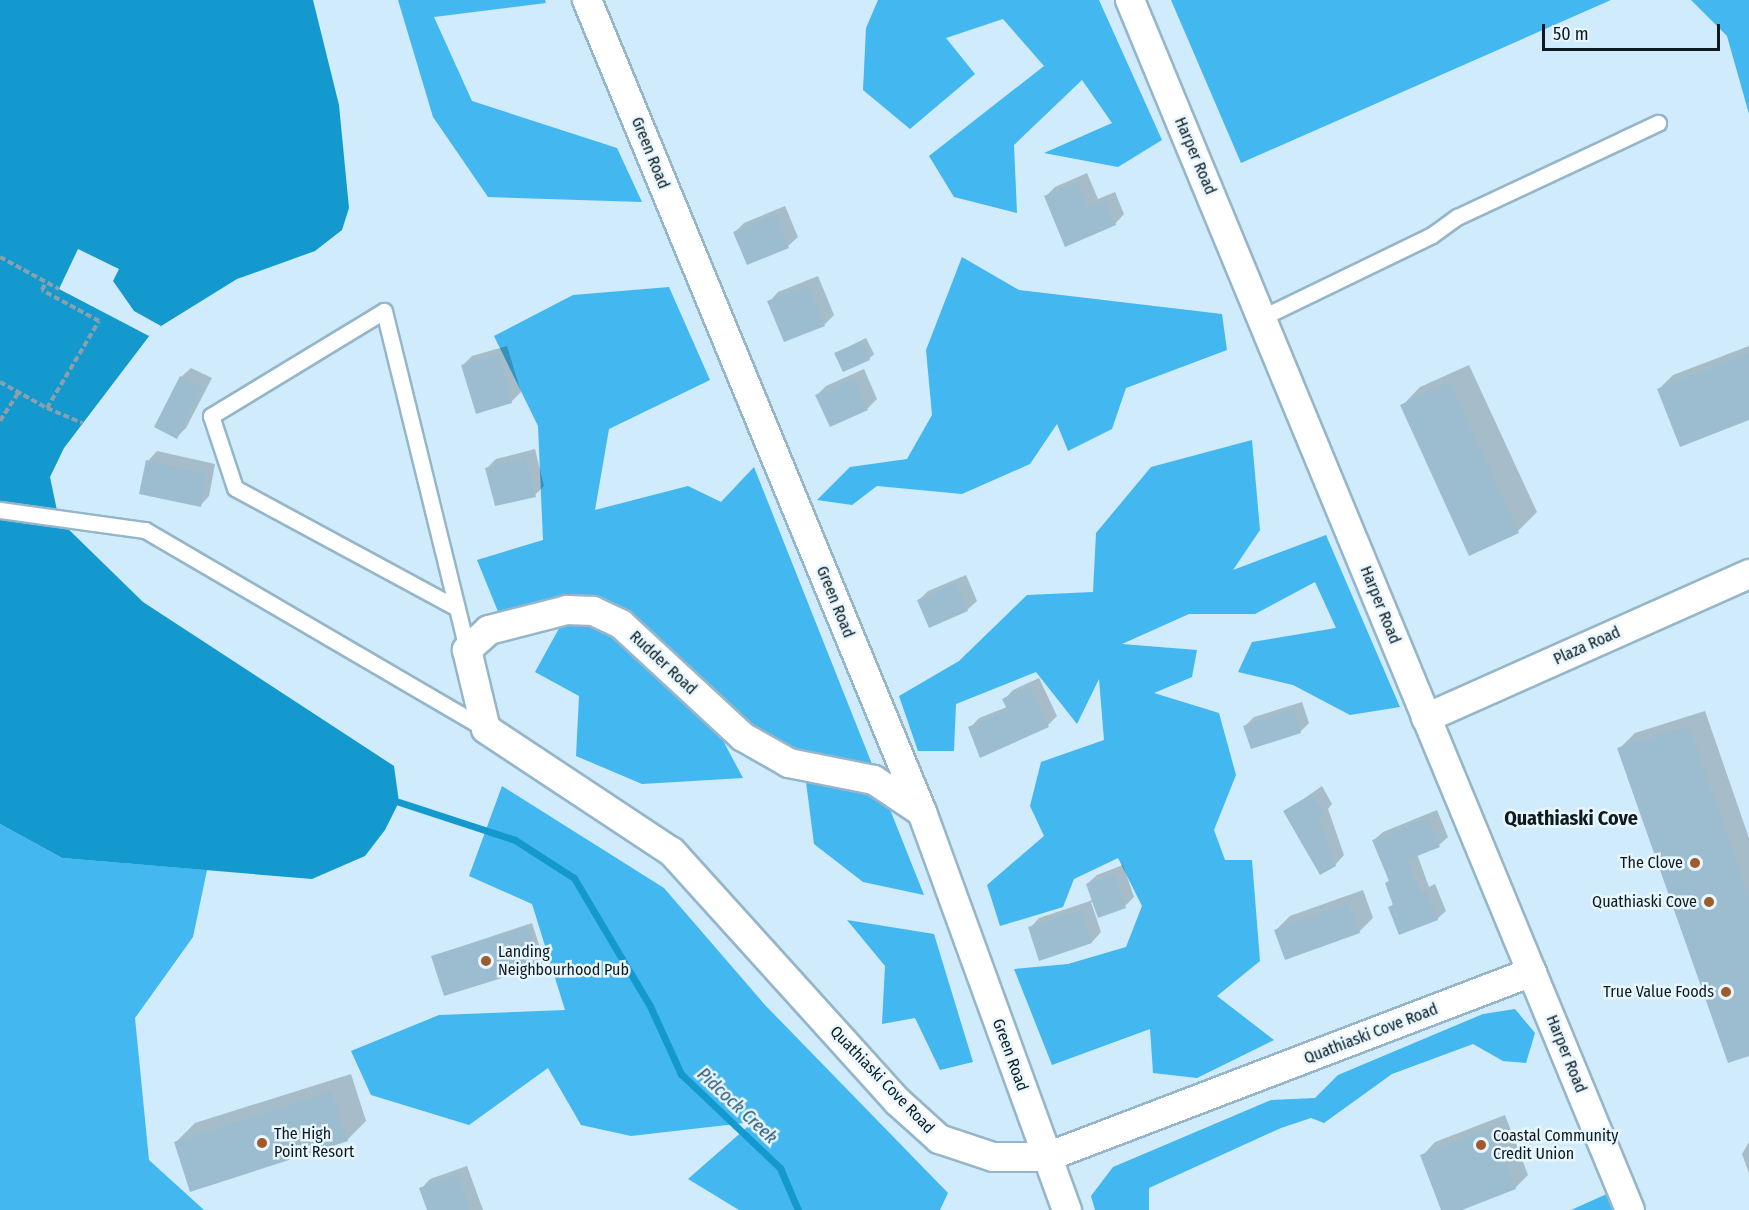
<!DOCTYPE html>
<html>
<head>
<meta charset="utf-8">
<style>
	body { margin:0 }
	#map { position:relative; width:1749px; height:1210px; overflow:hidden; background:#d0ebfb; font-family:"Fira Sans Condensed",sans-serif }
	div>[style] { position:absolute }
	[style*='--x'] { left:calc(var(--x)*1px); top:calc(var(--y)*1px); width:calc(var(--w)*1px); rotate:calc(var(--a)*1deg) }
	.forest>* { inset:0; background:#43b7ef }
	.water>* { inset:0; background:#1499cf }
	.pier>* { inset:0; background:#d0ebfb }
	.shadow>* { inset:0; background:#0003 }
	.stream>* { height:7px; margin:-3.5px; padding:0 3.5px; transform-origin:3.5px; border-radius:3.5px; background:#1499cf }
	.building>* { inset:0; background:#9cbdd0 }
	.path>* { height:4px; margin-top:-2px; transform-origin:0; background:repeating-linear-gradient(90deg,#8aa0ad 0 6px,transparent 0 9px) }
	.roads { filter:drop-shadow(2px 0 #95b6c9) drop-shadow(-2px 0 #95b6c9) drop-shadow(0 2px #95b6c9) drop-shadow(0 -2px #95b6c9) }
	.lane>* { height:15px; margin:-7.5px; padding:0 7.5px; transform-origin:7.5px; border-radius:7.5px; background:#fff }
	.street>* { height:28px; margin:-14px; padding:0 14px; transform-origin:14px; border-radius:14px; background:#fff }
	.dots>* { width:16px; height:16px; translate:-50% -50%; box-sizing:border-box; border:3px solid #e8f6fe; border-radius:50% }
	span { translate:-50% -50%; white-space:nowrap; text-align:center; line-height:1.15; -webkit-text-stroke:5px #e8f6fe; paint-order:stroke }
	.street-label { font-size:16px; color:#0d1a21 }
	.poi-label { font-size:16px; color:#0d1a21 }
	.right { translate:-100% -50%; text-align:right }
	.left { translate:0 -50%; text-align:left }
	.water-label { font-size:18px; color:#27556d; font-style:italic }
	.quarter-label { font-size:20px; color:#0d1a21; font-weight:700 }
	.scale { position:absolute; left:1542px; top:24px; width:178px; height:27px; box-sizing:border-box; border:3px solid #0d1a21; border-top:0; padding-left:8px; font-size:18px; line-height:21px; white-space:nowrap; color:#0d1a21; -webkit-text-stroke:4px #e8f6fe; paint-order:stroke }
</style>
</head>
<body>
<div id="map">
	<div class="forest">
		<div style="clip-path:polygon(398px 0,545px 0,546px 3px,434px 17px,472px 101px,617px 148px,642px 202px,488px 197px,433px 117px)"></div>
		<div style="clip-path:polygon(878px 0,1099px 0,1162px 140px,1118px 167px,1044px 153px,1112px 123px,1082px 80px,1014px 145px,1017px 213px,954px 197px,929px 156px,1044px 66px,1003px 19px,946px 38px,975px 74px,910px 129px,863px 90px,866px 28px)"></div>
		<div style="clip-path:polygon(1171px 0,1611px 0,1241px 163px)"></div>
		<div style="clip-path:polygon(1691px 0,1749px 0,1749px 114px,1727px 36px)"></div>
		<div style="clip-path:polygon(962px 257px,1019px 290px,1222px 314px,1227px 350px,1126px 388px,1112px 429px,1068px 451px,1057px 424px,1030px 464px,962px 494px,877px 486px,852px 505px,817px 500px,850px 467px,907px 459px,932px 415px,926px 350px)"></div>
		<div style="clip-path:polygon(669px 287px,710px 380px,609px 429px,595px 510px,688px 486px,721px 502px,754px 467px,924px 895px,863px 882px,814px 844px,803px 759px,719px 733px,743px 778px,642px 784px,576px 756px,579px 696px,535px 672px,562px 623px,499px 614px,477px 560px,543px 540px,538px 426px,494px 336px,573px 295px)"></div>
		<div style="clip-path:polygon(1252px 440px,1260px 530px,1233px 570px,1326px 535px,1400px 707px,1350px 715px,1293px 685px,1238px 672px,1252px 642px,1336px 628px,1315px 582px,1255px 614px,1189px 614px,1122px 644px,1197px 650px,1192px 677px,1154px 693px,1219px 713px,1236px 775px,1214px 830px,1225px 860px,1252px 860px,1260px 961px,1217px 996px,1274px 1040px,1197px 1078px,1153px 1073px,1150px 1029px,1052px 1065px,1014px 969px,1068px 964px,1126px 947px,1142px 906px,1118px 858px,1074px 879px,1063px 907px,1000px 926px,987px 885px,1044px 836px,1030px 806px,1041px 762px,1104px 740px,1099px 679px,1077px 724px,1036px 672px,956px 704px,954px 751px,918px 751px,899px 696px,959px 661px,1027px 595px,1093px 592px,1096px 533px,1151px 467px)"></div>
		<div style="clip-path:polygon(502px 786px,664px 888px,765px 1005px,948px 1193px,940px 1210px,739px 1210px,688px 1179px,753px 1122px,631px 1136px,581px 1125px,548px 1068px,469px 1125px,371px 1095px,351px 1051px,439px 1015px,565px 1010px,532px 904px,469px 876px)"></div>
		<div style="clip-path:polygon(0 824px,62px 858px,207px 870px,193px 937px,135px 1018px,149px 1160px,204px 1210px,0 1210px)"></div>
		<div style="clip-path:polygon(847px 920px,934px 934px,973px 1062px,940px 1070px,915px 1018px,882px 1024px,885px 966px)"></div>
		<div style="clip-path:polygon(1515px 1009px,1535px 1033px,1526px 1063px,1503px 1061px,1473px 1044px,1392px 1074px,1324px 1123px,1311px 1118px,1281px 1128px,1149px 1188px,1149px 1210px,1095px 1210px,1091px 1196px,1113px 1167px,1271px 1100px,1315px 1098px,1338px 1075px,1483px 1014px)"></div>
		<div style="clip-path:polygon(1609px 1193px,1616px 1210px,1571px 1210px)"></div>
	</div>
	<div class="water">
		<div style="clip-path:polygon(0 0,313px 0,339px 105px,349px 208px,342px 230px,315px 251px,237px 279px,153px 331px,64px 448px,50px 477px,59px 520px,143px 602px,394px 766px,399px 802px,385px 830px,365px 856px,312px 879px,62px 858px,0 824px)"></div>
	</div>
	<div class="pier">
		<div style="clip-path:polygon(78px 249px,119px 269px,113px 281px,134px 311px,161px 326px,149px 336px,59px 289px)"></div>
	</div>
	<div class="shadow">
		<div style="clip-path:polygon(1087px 173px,1098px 199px,1115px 192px,1124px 214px,1115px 224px,1045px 197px,1055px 187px)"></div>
		<div style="clip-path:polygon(785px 206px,798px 237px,788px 246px,748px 263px,735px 232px,744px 223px)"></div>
		<div style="clip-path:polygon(818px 276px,834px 315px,824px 325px,785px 340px,769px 302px,778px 292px)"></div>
		<div style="clip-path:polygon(866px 338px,874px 354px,869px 359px,836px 353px)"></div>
		<div style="clip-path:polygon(507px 346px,521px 392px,511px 402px,463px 365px,472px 356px)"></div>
		<div style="clip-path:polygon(1749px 346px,1749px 419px,1659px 389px,1673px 375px)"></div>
		<div style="clip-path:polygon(1469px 365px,1537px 512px,1518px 531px,1402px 406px,1420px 387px)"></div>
		<div style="clip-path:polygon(191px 368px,212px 378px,186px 428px,177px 437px,181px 377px)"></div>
		<div style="clip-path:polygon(864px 369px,877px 399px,868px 408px,830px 425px,817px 395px,826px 386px)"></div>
		<div style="clip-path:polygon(535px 449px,544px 486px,535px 495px,487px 468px,496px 459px)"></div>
		<div style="clip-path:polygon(157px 451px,215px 464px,209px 496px,200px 506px,148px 461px)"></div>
		<div style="clip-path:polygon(966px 575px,977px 601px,967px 610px,919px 600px,928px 591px)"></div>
		<div style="clip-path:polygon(1039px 678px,1057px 716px,1048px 725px,970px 728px,979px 718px,1007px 707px,1004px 700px,1013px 690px)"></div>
		<div style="clip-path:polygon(1302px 702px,1309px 723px,1300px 732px,1245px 726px,1254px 717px)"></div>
		<div style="clip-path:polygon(1705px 711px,1749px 838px,1749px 1055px,1619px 749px,1635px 733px)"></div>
		<div style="clip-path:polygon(1322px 786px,1332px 804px,1328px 809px,1344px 855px,1335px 865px,1285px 812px)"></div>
		<div style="clip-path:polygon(1437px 810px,1448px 837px,1439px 845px,1417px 854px,1429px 887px,1435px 884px,1446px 911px,1437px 919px,1390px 907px,1394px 903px,1386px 883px,1390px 880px,1374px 840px,1383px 832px)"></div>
		<div style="clip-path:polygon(1123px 865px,1134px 897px,1125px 906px,1091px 902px,1101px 932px,1092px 942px,1040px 959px,1030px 928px,1039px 918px,1093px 900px,1087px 884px,1097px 875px)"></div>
		<div style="clip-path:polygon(1363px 890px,1373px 918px,1359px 932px,1276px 930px,1290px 916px)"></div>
		<div style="clip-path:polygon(532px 923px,544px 960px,540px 965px,433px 956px)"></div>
		<div style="clip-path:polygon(351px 1074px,366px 1121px,347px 1140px,176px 1142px,195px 1123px)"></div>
		<div style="clip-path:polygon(1505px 1115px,1528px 1175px,1515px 1188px,1458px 1210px,1443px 1210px,1422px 1156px,1435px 1142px)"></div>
		<div style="clip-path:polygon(1749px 1142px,1749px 1173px,1742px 1154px)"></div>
		<div style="clip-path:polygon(467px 1166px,483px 1210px,429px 1210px,421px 1189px,430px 1179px)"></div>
	</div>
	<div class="stream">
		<div style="--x:399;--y:802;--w:122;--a:18.1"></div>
		<div style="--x:515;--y:840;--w:70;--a:32.8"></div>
		<div style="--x:574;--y:878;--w:149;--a:59.3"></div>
		<div style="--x:650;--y:1006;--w:75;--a:65.5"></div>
		<div style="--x:681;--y:1074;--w:137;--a:43.5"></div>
		<div style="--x:780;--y:1168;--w:46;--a:66.8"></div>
	</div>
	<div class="building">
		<div style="clip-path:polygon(1077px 182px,1088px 208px,1105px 201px,1116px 225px,1065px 247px,1044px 196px)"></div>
		<div style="clip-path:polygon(775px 214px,789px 248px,747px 265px,733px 232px)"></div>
		<div style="clip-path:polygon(808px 285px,825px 326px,784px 342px,767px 301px)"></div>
		<div style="clip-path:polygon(862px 341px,870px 360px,843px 372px,834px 353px)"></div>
		<div style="clip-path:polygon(1749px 353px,1749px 420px,1680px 447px,1657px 389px)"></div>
		<div style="clip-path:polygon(498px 354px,512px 403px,476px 414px,461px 365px)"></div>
		<div style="clip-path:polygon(180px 376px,203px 388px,177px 439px,154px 427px)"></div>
		<div style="clip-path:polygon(854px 378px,868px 410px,830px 427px,815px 395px)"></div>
		<div style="clip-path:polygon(1450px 382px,1519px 533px,1469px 556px,1400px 405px)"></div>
		<div style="clip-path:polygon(526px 458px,536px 497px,495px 506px,485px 468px)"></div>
		<div style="clip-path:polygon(146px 460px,206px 474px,201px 507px,139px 494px)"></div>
		<div style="clip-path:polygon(956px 583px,968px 611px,929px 628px,917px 600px)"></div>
		<div style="clip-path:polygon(1029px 686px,1049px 727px,980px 758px,968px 727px,1008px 711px,1002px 699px)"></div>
		<div style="clip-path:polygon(1293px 710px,1301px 733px,1251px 749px,1243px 726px)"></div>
		<div style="clip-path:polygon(1689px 726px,1749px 897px,1749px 1056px,1728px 1063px,1617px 748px)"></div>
		<div style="clip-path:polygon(1312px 794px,1324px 814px,1318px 817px,1336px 866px,1320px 875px,1283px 811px)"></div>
		<div style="clip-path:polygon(1428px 818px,1440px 847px,1407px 860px,1421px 894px,1427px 892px,1438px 920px,1399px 935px,1388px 907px,1393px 905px,1385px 883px,1389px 881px,1372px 840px)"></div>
		<div style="clip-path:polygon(1114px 874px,1126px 908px,1098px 918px,1086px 884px)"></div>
		<div style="clip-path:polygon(1349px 903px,1360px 933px,1285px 960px,1274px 930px)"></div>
		<div style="clip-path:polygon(1081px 910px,1092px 943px,1039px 961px,1028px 927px)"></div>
		<div style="clip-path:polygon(528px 926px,540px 966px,444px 996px,431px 956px)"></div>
		<div style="clip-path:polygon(332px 1092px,348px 1141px,190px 1192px,174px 1142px)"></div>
		<div style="clip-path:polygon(1492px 1128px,1516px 1189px,1462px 1210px,1441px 1210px,1420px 1155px)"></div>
		<div style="clip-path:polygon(457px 1174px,470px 1210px,427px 1210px,419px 1188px)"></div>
	</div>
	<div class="path">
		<div style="--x:0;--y:257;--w:67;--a:28.5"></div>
		<div style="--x:0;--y:382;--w:54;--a:29"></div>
		<div style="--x:47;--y:408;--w:101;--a:-59.1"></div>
		<div style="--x:99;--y:321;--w:65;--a:-151.5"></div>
		<div style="--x:42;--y:290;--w:9;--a:-63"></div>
		<div style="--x:47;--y:408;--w:39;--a:23"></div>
		<div style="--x:0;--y:421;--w:35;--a:-57"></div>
	</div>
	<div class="roads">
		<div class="lane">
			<div style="--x:1263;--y:317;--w:188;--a:-25.9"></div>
			<div style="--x:1432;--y:235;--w:31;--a:-36"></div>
			<div style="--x:1457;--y:217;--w:222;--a:-25.1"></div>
			<div style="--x:0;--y:510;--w:146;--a:7.9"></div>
			<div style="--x:145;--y:530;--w:395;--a:30.3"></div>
			<div style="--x:455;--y:607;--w:250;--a:-151.6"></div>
			<div style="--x:235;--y:488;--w:76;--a:-108.4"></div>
			<div style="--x:211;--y:416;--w:202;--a:-31.3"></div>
			<div style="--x:384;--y:311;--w:349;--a:76.2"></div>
		</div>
		<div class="street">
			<div style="--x:587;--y:0;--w:878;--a:67.58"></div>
			<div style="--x:922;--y:812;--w:424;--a:70"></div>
			<div style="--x:1130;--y:0;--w:1309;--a:67.55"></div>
			<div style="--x:1426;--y:718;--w:354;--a:-24"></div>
			<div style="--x:922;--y:812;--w:58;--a:-146.3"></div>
			<div style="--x:874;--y:780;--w:87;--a:-168.7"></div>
			<div style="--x:789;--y:763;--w:53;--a:-150.5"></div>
			<div style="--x:743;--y:737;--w:166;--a:-137.2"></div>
			<div style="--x:621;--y:624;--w:31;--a:-155"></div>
			<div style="--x:593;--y:611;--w:26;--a:-178"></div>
			<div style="--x:567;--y:610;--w:81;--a:165.6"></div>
			<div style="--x:489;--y:630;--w:30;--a:138"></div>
			<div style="--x:467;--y:650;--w:81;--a:76.5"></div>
			<div style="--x:486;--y:729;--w:223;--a:33.5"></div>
			<div style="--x:672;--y:852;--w:336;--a:47.9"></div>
			<div style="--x:897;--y:1101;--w:57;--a:42.1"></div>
			<div style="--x:939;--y:1139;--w:57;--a:18.4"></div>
			<div style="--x:993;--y:1157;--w:54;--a:0"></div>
			<div style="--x:1047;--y:1157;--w:519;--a:-20.88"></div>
		</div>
	</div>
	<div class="dots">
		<div style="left:1695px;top:863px;background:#9f5b2b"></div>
		<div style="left:1709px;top:902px;background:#9f5b2b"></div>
		<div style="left:486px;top:961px;background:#9f5b2b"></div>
		<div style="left:1726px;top:992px;background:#9f5b2b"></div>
		<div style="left:262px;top:1143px;background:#9f5b2b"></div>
		<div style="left:1481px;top:1145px;background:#9f5b2b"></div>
	</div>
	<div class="street-label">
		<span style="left:650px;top:153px;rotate:68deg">Green Road</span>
		<span style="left:1195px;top:156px;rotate:67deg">Harper Road</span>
		<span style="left:835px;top:602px;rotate:68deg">Green Road</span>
		<span style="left:1380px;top:605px;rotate:68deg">Harper Road</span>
		<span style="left:1587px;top:646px;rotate:-24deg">Plaza Road</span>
		<span style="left:663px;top:663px;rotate:43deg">Rudder Road</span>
		<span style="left:1371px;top:1034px;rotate:-21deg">Quathiaski Cove Road</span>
		<span style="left:1566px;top:1054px;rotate:68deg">Harper Road</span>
		<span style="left:1010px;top:1055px;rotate:70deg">Green Road</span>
		<span style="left:882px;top:1080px;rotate:46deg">Quathiaski Cove Road</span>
	</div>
	<div class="poi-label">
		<span class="right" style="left:1683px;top:863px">The Clove</span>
		<span class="right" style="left:1697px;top:902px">Quathiaski Cove</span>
		<span class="left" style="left:498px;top:961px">Landing<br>Neighbourhood Pub</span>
		<span class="right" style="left:1714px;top:992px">True Value Foods</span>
		<span class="left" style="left:274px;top:1143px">The High<br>Point Resort</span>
		<span class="left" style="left:1493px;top:1145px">Coastal Community<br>Credit Union</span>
	</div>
	<div class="water-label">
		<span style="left:737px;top:1106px;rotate:43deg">Pidcock Creek</span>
	</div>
	<div class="quarter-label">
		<span style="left:1571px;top:818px">Quathiaski Cove</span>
	</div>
	<div class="scale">50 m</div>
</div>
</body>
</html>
